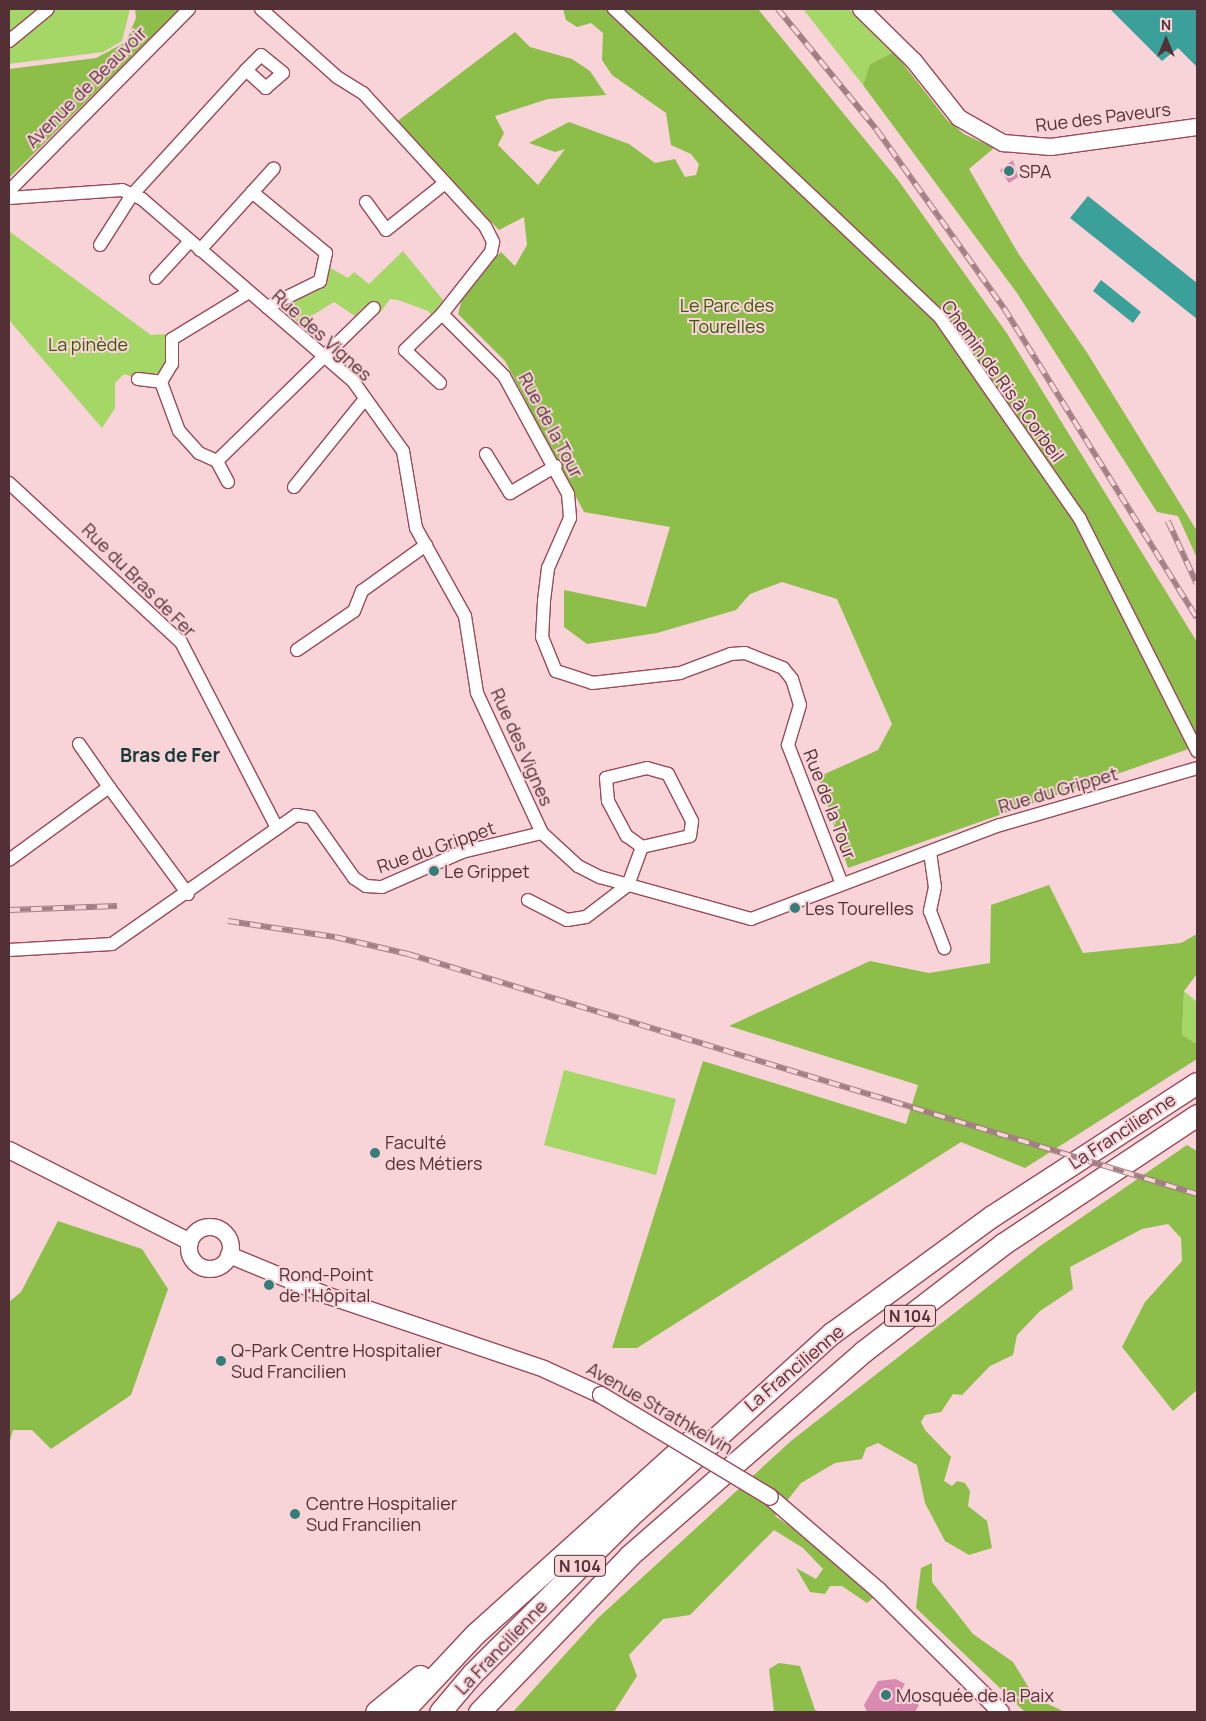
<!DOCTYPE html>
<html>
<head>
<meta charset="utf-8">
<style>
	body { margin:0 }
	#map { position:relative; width:1206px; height:1721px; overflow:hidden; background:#f8d3d8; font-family:Manrope,sans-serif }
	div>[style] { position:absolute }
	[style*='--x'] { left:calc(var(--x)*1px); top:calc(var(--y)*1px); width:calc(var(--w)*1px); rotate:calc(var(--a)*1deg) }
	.green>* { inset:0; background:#a5d766 }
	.forest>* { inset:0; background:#8dbe49 }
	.water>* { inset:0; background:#3aa099 }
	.building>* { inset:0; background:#d88ab1 }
	.roads { filter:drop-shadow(1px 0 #994a5a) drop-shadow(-1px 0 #994a5a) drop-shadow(0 1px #994a5a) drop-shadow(0 -1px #994a5a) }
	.minor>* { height:12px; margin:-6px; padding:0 6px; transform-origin:6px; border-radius:6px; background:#fff }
	.tertiary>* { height:16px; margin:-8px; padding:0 8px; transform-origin:8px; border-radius:8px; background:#fff }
	.tertiary>.ring { margin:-8px; padding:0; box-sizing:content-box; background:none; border:16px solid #fff; border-radius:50% }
	.trunk>* { height:21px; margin:-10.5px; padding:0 10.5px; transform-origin:10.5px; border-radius:10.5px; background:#fff }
	.rail>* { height:5.5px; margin-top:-2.75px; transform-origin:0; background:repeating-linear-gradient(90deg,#f8d3d8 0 11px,#a37f85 0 22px); box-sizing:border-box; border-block:1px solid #a37f85 }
	.bridges { filter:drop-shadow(1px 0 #994a5a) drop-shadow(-1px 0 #994a5a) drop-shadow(0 1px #994a5a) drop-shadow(0 -1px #994a5a) }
	.tertiary-bridge>* { height:16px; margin:-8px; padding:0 8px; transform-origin:8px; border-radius:8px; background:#fff }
	.dots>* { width:14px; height:14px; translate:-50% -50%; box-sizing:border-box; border:2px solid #f8d3d8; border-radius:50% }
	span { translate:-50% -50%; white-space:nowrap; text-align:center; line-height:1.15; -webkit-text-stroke:4px #f8d3d8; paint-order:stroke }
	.shield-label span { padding:1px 4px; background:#f8d3d8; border:1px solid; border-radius:4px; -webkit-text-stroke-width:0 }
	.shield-label { font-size:16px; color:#533036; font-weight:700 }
	.street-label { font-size:18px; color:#533036 }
	.poi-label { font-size:18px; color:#533036 }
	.left { translate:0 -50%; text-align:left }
	.park-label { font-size:18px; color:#3b5902 }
	.neighbourhood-label { font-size:19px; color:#163836; font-weight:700 }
	.frame { position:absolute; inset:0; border:10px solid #533036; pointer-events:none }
	.north { position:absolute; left:1141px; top:15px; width:50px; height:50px; -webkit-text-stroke:4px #f8d3d8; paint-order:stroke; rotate:0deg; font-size:14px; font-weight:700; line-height:20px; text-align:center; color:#533036 }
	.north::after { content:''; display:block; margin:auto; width:18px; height:22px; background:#533036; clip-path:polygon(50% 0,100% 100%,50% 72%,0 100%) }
</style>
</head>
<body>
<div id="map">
	<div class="green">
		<div style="clip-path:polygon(9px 9px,48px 9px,9px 41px)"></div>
		<div style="clip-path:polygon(55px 9px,130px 9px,122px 41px,103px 52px,9px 64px,9px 49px)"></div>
		<div style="clip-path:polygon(803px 9px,849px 9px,894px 52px,870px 64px,863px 85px)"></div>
		<div style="clip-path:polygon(9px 231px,151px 335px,167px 334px,169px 358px,163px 377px,138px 379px,124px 374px,115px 383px,115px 408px,102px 428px,9px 320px)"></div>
		<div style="clip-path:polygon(403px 251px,447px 305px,436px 320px,428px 311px,398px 300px,390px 299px,379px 314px,363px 308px,355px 316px,334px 302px,308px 318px,304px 329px,286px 310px,286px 305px,327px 266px,348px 278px,354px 272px,369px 284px)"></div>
		<div style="clip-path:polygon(1184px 991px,1197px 1002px,1197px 1044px,1182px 1035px)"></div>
		<div style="clip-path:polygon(564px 1070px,676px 1099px,656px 1175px,544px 1145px)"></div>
	</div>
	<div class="forest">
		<div style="clip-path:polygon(135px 9px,180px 9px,9px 178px,9px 69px,96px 58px,126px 42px,136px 18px)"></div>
		<div style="clip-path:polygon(563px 9px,758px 9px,898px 180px,1006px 332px,1197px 642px,1197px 746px,848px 868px,818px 777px,878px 750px,892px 724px,837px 599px,782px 582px,750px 594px,736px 610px,657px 633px,587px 644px,564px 627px,564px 590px,646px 607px,670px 527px,584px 512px,505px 361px,458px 314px,465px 287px,501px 252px,515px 266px,527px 245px,524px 217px,499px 230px,395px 123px,515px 32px,530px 47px,572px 59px,590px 71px,606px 95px,548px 99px,495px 116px,504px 133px,498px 145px,538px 185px,565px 149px,555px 152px,529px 143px,569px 122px,629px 144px,655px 163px,675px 159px,685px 177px,696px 175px,699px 164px,691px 154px,671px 145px,666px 113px,612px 75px,602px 60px,603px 33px,591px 23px,577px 27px,566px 20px)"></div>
		<div style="clip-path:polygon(894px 52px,947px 120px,964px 134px,994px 148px,969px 169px,1018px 253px,1086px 351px,1197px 531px,1197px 558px,1178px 516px,1157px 512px,1017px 293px,863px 85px,870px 64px)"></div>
		<div style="clip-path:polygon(1049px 885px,1083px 953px,1181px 943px,1197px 934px,1197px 974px,1184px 991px,1182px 1035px,1197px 1044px,1197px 1059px,1025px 1168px,961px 1142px,637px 1348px,612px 1348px,703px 1061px,906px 1124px,918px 1085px,729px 1026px,870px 961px,929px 973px,990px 963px,991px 905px)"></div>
		<div style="clip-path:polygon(1187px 1145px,1197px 1151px,1197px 1390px,1173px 1411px,1122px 1347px,1145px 1302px,1182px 1261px,1181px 1238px,1168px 1224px,1142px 1229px,1070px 1267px,1073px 1289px,1040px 1311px,1017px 1335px,1013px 1355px,990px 1366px,962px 1395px,953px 1394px,941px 1412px,925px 1415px,921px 1422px,925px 1430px,951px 1457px,944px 1481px,952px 1486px,957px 1481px,965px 1483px,970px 1491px,968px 1506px,987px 1521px,992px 1548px,969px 1555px,945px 1541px,925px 1503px,917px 1465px,878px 1443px,866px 1448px,862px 1459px,835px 1463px,801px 1483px,775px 1516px,816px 1544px,873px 1598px,867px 1603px,842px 1586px,830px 1586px,825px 1594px,810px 1592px,796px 1568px,816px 1579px,823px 1569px,803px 1548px,774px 1530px,690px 1615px,663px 1619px,629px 1655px,637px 1676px,614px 1712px,513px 1712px,598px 1618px,791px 1441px,1040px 1246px)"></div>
		<div style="clip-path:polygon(58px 1221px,142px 1249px,168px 1289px,131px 1395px,51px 1449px,32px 1430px,13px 1430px,9px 1444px,9px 1302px,21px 1292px)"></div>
		<div style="clip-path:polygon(932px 1563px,932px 1582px,973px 1634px,1013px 1662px,1029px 1688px,1048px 1704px,1065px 1712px,1025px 1712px,916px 1608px,921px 1568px)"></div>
		<div style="clip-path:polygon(779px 1663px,800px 1666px,815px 1710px,821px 1712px,774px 1712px,769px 1669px)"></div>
	</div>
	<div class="water">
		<div style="clip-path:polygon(1110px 9px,1197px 9px,1197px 67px,1178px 48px,1162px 61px)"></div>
		<div style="clip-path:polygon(1088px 196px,1197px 283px,1197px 319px,1070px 218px)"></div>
		<div style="clip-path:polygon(1101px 280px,1141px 312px,1133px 323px,1093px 291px)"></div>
	</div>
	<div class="building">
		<div style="clip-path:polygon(1013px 160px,1018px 177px,1009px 183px,1000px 170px)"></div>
		<div style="clip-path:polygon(896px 1679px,905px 1684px,900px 1693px,919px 1705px,915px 1712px,867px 1712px,864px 1705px,878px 1681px)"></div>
	</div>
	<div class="roads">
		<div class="minor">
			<div style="--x:261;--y:9;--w:102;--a:41.8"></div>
			<div style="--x:337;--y:77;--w:31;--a:32"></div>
			<div style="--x:363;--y:93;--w:180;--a:47.5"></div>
			<div style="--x:485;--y:226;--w:18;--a:63"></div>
			<div style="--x:493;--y:242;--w:10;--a:101"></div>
			<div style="--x:491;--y:252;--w:79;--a:128.3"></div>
			<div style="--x:442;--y:314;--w:88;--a:45"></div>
			<div style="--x:504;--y:376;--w:134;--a:61.5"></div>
			<div style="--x:568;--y:494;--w:24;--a:85"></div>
			<div style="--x:570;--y:518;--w:55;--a:113.7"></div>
			<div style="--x:548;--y:568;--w:33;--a:97"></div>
			<div style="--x:544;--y:601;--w:36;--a:93"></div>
			<div style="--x:542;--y:637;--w:37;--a:68"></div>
			<div style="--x:556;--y:671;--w:38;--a:18"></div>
			<div style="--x:592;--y:683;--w:89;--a:-6.5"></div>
			<div style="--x:680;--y:673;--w:54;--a:-20.4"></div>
			<div style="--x:731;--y:654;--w:14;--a:-4"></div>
			<div style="--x:745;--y:653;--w:41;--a:21.5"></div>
			<div style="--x:783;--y:668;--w:14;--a:51"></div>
			<div style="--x:792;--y:679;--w:27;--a:73"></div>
			<div style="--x:800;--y:705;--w:42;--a:106.7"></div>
			<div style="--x:788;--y:745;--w:149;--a:68.8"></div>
			<div style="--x:614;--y:9;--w:447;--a:43.4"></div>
			<div style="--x:939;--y:316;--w:247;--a:55.2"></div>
			<div style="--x:1080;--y:519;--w:260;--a:63.2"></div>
			<div style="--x:9;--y:41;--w:50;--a:-39.4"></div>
			<div style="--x:9;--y:191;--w:256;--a:-45.3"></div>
			<div style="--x:252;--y:192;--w:96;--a:39.5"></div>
			<div style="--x:326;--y:253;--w:29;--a:102"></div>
			<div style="--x:320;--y:281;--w:59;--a:153.9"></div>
			<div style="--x:9;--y:198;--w:113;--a:-4"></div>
			<div style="--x:122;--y:190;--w:22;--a:24"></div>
			<div style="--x:142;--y:199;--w:279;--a:40.8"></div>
			<div style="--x:353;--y:381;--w:86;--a:54.5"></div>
			<div style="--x:403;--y:451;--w:78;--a:80.4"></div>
			<div style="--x:416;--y:528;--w:101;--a:60.9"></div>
			<div style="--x:465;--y:616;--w:78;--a:81.1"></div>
			<div style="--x:477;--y:693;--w:154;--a:65.1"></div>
			<div style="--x:366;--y:202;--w:34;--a:54"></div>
			<div style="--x:386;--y:230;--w:75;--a:-38.5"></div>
			<div style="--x:100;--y:245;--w:59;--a:-57.4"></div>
			<div style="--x:132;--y:195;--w:169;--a:-47.6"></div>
			<div style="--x:246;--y:70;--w:21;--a:-45"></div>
			<div style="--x:261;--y:55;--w:28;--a:39"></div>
			<div style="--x:283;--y:73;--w:23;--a:139"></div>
			<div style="--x:266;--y:88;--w:27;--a:-138"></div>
			<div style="--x:200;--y:250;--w:110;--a:-47.9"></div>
			<div style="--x:156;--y:278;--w:50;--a:-47.4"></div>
			<div style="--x:138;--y:379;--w:23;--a:7"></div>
			<div style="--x:440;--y:383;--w:48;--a:-136.7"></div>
			<div style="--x:405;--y:350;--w:52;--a:-44.2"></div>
			<div style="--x:486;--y:454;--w:46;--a:58.4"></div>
			<div style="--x:510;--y:493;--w:53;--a:-30.4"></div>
			<div style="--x:217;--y:461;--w:219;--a:-44.3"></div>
			<div style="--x:228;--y:482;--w:24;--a:-118"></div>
			<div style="--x:217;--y:461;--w:20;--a:-156"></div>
			<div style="--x:199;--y:453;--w:30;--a:-132"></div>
			<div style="--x:179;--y:431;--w:52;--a:-110.2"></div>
			<div style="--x:161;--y:382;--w:21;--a:-59"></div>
			<div style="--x:172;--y:364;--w:25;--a:-90"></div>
			<div style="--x:172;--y:339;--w:90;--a:-31.4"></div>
			<div style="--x:9;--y:483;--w:234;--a:42.8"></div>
			<div style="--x:181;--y:642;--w:207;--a:62.7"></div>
			<div style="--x:294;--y:487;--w:113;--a:-51.1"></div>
			<div style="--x:297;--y:650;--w:69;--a:-34.4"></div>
			<div style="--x:354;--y:611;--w:22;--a:-68"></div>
			<div style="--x:362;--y:591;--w:79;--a:-35.7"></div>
			<div style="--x:79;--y:744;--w:52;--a:55.1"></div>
			<div style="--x:930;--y:852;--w:35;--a:82"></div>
			<div style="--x:935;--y:887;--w:25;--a:102"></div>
			<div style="--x:930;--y:911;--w:40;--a:69"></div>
			<div style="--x:9;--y:860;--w:124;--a:-36.1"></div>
			<div style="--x:109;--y:787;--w:133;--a:53.6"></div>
			<div style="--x:528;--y:900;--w:44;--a:27.1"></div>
			<div style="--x:567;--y:920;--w:19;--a:-9"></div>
			<div style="--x:586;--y:917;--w:53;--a:-37.3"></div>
			<div style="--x:628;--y:885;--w:40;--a:-69.8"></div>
			<div style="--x:642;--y:847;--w:49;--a:-12.9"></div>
			<div style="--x:690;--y:836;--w:15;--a:-82"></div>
			<div style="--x:692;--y:821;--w:53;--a:-117.1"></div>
			<div style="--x:668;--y:774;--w:22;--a:-164"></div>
			<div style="--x:647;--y:768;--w:42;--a:166.3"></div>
			<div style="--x:606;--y:778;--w:23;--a:85"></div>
			<div style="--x:608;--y:801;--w:40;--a:62"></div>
			<div style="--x:627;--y:836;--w:19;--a:36"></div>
			<div style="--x:9;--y:950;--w:103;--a:-3.3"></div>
			<div style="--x:112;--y:944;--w:225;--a:-35"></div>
			<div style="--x:296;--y:815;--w:15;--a:8"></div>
			<div style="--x:311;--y:817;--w:75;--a:54.8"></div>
			<div style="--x:354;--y:878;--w:14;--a:34"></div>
			<div style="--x:366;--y:886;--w:16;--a:4"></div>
			<div style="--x:382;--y:887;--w:87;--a:-23.6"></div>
			<div style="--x:462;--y:852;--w:82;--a:-13.4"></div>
			<div style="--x:542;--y:833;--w:49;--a:42.5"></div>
			<div style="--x:578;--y:866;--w:25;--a:27"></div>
			<div style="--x:600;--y:877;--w:157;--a:15.5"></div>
			<div style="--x:751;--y:919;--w:266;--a:-20.7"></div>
			<div style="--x:1000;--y:825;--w:205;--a:-16.1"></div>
		</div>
		<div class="tertiary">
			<div style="--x:861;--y:9;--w:74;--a:44.5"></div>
			<div style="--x:914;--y:61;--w:73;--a:51.7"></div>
			<div style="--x:959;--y:118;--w:51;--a:29.6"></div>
			<div style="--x:1003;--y:143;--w:48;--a:4.8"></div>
			<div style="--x:1051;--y:147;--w:147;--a:-7.8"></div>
			<div style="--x:9;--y:1150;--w:203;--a:26.9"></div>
			<div class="ring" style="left:189px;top:1227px;width:26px;height:26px"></div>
			<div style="--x:229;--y:1255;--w:105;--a:22.4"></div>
			<div style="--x:326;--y:1295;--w:230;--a:18.7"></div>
			<div style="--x:544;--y:1369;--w:63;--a:24.5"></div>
			<div style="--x:770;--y:1497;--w:143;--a:40.7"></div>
			<div style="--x:878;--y:1590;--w:173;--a:44.8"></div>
		</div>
		<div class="trunk">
			<div style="--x:376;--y:1712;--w:57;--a:-39.3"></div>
			<div style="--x:402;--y:1712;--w:107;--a:-46.9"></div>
			<div style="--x:475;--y:1634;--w:287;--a:-42"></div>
			<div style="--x:440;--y:1712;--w:50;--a:-49.9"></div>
			<div style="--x:472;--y:1674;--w:223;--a:-45"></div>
			<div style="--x:630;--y:1516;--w:273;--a:-42.2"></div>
			<div style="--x:832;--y:1333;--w:198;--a:-36.2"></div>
			<div style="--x:992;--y:1216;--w:244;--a:-33"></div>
			<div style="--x:479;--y:1712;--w:218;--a:-46.1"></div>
			<div style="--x:630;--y:1555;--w:310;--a:-41.1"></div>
			<div style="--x:864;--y:1351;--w:175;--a:-37.6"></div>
			<div style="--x:1003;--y:1244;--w:233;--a:-33.6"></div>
		</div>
	</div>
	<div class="rail">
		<div style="--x:778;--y:9;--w:156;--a:50.7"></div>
		<div style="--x:877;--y:130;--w:219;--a:54.5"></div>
		<div style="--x:1004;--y:308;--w:365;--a:58.1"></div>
		<div style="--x:1168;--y:521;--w:69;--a:65.3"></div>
		<div style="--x:9;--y:910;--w:108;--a:-2.1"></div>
		<div style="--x:228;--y:921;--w:108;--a:8.5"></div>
		<div style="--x:335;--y:937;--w:75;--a:13.1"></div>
		<div style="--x:408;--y:954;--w:825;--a:16.92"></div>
	</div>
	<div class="bridges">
		<div class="tertiary-bridge">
			<div style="--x:601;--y:1395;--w:197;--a:31.1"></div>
		</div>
	</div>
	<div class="dots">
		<div style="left:1009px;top:171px;background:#357d78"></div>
		<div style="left:434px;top:871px;background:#357d78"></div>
		<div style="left:795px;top:908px;background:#357d78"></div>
		<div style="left:375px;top:1153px;background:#357d78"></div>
		<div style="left:269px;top:1285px;background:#357d78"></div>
		<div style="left:221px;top:1361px;background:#357d78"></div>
		<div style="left:295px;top:1514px;background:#357d78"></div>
		<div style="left:886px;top:1695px;background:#357d78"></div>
	</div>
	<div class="shield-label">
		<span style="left:910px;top:1316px">N 104</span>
		<span style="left:580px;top:1566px">N 104</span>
	</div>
	<div class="street-label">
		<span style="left:86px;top:87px;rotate:-45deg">Avenue de Beauvoir</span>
		<span style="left:1103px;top:117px;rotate:-7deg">Rue des Paveurs</span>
		<span style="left:322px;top:335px;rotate:42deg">Rue des Vignes</span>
		<span style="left:1003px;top:381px;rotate:54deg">Chemin de Ris à Corbeil</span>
		<span style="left:551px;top:425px;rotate:62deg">Rue de la Tour</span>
		<span style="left:139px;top:580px;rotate:45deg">Rue du Bras de Fer</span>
		<span style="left:522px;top:747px;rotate:66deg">Rue des Vignes</span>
		<span style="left:1058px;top:790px;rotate:-16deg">Rue du Grippet</span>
		<span style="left:830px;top:804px;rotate:69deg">Rue de la Tour</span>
		<span style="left:436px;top:847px;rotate:-19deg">Rue du Grippet</span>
		<span style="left:1122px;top:1131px;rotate:-33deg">La Francilienne</span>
		<span style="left:794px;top:1368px;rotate:-40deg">La Francilienne</span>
		<span style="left:660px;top:1408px;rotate:30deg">Avenue Strathkelvin</span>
		<span style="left:501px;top:1647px;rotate:-46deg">La Francilienne</span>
	</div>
	<div class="poi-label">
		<span class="left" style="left:1019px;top:171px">SPA</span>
		<span class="left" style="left:444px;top:871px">Le Grippet</span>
		<span class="left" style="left:805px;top:908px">Les Tourelles</span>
		<span class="left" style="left:385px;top:1153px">Faculté<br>des Métiers</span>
		<span class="left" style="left:279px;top:1285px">Rond-Point<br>de l'Hôpital</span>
		<span class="left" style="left:231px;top:1361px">Q-Park Centre Hospitalier<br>Sud Francilien</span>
		<span class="left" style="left:306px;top:1514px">Centre Hospitalier<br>Sud Francilien</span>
		<span class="left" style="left:896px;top:1695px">Mosquée de la Paix</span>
	</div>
	<div class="park-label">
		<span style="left:727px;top:316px">Le Parc des<br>Tourelles</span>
		<span style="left:88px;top:344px">La pinède</span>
	</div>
	<div class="neighbourhood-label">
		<span style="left:170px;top:756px">Bras de Fer</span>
	</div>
	<div class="frame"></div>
	<div class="north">N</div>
</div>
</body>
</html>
